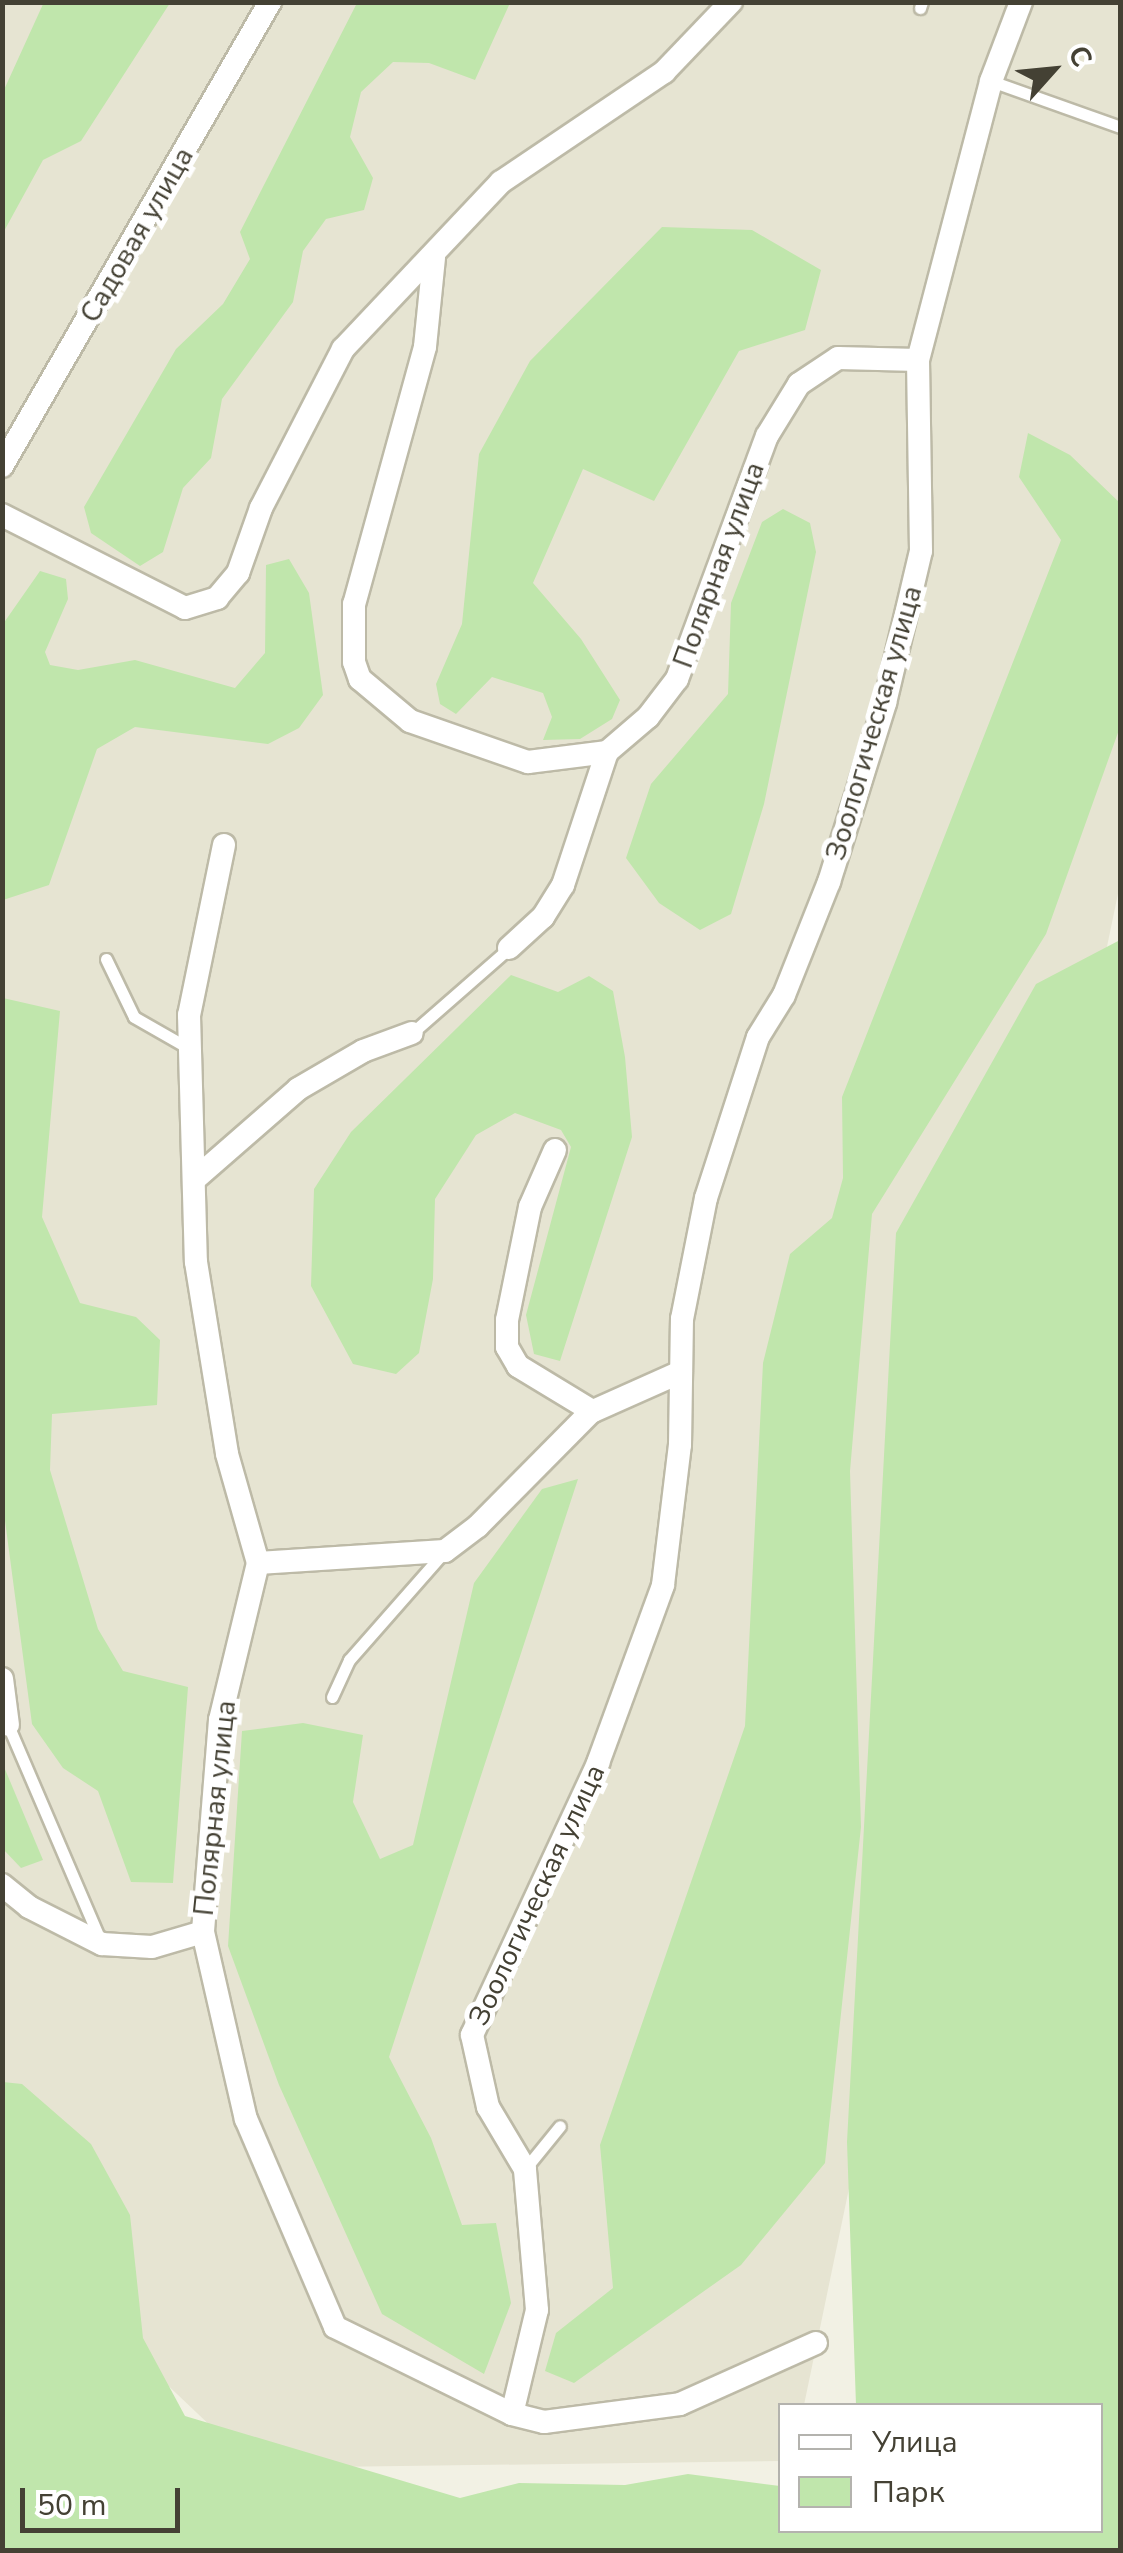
<!DOCTYPE html>
<html>
<head>
<meta charset="utf-8">
<style>
	body { margin:0 }
	#map { position:relative; width:1123px; height:2553px; overflow:hidden; background:#f2f1e4; font-family:"Nunito Sans",sans-serif }
	div>[style] { position:absolute }
	[style*='--x'] { left:calc(var(--x)*1px); top:calc(var(--y)*1px); width:calc(var(--w)*1px); rotate:calc(var(--a)*1deg) }
	.residential>* { inset:0; background:#e6e4d2 }
	.green>* { inset:0; background:#c0e6ac }
	.roads { filter:drop-shadow(2px 0 #bdbaa7) drop-shadow(-2px 0 #bdbaa7) drop-shadow(0 2px #bdbaa7) drop-shadow(0 -2px #bdbaa7) }
	.service>* { height:11px; margin:-5.5px; padding:0 5.5px; transform-origin:5.5px; border-radius:5.5px; background:#fff }
	.minor>* { height:22px; margin:-11px; padding:0 11px; transform-origin:11px; border-radius:11px; background:#fff }
	span { translate:-50% -50%; white-space:nowrap; text-align:center; line-height:1.15; -webkit-text-stroke:10px #fff; paint-order:stroke }
	.street-label { font-size:28px; color:#444134 }
	.frame { position:absolute; inset:0; border:5px solid #444134; pointer-events:none }
	.legend { position:absolute; left:778px; top:2403px; width:325px; height:130px; box-sizing:border-box; background:#fff; border:2px solid #b4b3ae; margin:0; padding:12px 18px; list-style:none; font-size:30px; color:#444134 }
	.legend li { display:flex; align-items:center; gap:20px; height:50px }
	.legend b { width:50px; border:2px solid #b4b3ae }
	.north { position:absolute; left:1003px; top:20px; width:100px; height:100px; -webkit-text-stroke:8px #fff; paint-order:stroke; rotate:63deg; font-size:28px; font-weight:700; line-height:40px; text-align:center; color:#444134 }
	.north::after { content:''; display:block; margin:auto; width:35px; height:45px; background:#444134; clip-path:polygon(50% 0,100% 100%,50% 72%,0 100%) }
	.scale { position:absolute; left:20px; top:2488px; width:160px; height:45px; box-sizing:border-box; border:5px solid #444134; border-top:0; padding-left:12px; font-size:30px; line-height:35px; white-space:nowrap; color:#444134; -webkit-text-stroke:8px #fff; paint-order:stroke }
</style>
</head>
<body>
<div id="map">
	<div class="residential">
		<div style="clip-path:polygon(2px 3px,1120px 3px,1120px 884px,804px 2405px,780px 2406px,780px 2461px,255px 2468px,3px 2229px)"></div>
	</div>
	<div class="green">
		<div style="clip-path:polygon(44px 2px,170px 3px,81px 141px,43px 160px,3px 233px,3px 92px)"></div>
		<div style="clip-path:polygon(357px 3px,510px 3px,475px 80px,429px 63px,393px 62px,361px 92px,350px 137px,373px 178px,364px 210px,326px 219px,303px 251px,293px 302px,222px 399px,211px 458px,183px 488px,163px 552px,140px 566px,91px 533px,84px 507px,176px 349px,223px 304px,250px 259px,240px 232px)"></div>
		<div style="clip-path:polygon(662px 227px,752px 230px,821px 270px,805px 330px,739px 351px,654px 501px,583px 469px,533px 583px,581px 639px,620px 700px,612px 719px,580px 739px,543px 740px,552px 717px,543px 693px,492px 677px,456px 714px,440px 704px,436px 684px,462px 624px,479px 454px,530px 361px)"></div>
		<div style="clip-path:polygon(1028px 433px,1070px 455px,1120px 503px,1120px 727px,1046px 934px,872px 1214px,850px 1471px,861px 1827px,825px 2163px,741px 2265px,574px 2383px,545px 2371px,556px 2333px,613px 2288px,600px 2145px,745px 1726px,763px 1363px,790px 1254px,832px 1218px,843px 1178px,842px 1097px,1061px 540px,1019px 477px)"></div>
		<div style="clip-path:polygon(783px 509px,810px 523px,816px 552px,764px 804px,731px 914px,700px 930px,659px 903px,626px 858px,651px 784px,728px 694px,731px 603px,762px 522px)"></div>
		<div style="clip-path:polygon(289px 559px,309px 593px,323px 695px,299px 728px,268px 744px,135px 727px,97px 749px,49px 885px,3px 900px,3px 624px,40px 571px,66px 579px,68px 599px,45px 652px,50px 665px,78px 670px,135px 660px,235px 688px,265px 653px,266px 565px)"></div>
		<div style="clip-path:polygon(1120px 940px,1120px 2550px,3px 2550px,3px 2082px,22px 2084px,91px 2144px,130px 2215px,143px 2338px,185px 2416px,460px 2498px,519px 2483px,625px 2485px,688px 2474px,780px 2486px,780px 2530px,1100px 2530px,1100px 2406px,856px 2405px,847px 2142px,896px 1233px,1036px 984px)"></div>
		<div style="clip-path:polygon(511px 975px,558px 992px,589px 976px,613px 991px,625px 1057px,632px 1137px,560px 1361px,534px 1354px,526px 1315px,571px 1147px,561px 1130px,515px 1113px,476px 1135px,435px 1199px,433px 1279px,419px 1353px,396px 1374px,353px 1364px,311px 1286px,314px 1189px,351px 1132px)"></div>
		<div style="clip-path:polygon(3px 998px,60px 1011px,42px 1217px,80px 1303px,136px 1317px,160px 1340px,157px 1405px,52px 1414px,50px 1470px,98px 1629px,123px 1671px,188px 1687px,173px 1883px,131px 1882px,98px 1791px,63px 1768px,32px 1724px,2px 1498px)"></div>
		<div style="clip-path:polygon(578px 1479px,389px 2057px,431px 2138px,462px 2225px,496px 2223px,511px 2303px,484px 2374px,382px 2314px,279px 2085px,228px 1946px,242px 1731px,303px 1723px,363px 1735px,353px 1802px,380px 1859px,413px 1845px,474px 1583px,542px 1489px)"></div>
		<div style="clip-path:polygon(2px 1762px,43px 1860px,21px 1868px,3px 1849px)"></div>
	</div>
	<div class="roads">
		<div class="service">
			<div style="--x:920;--y:8;--w:6;--a:-72"></div>
			<div style="--x:991;--y:81;--w:137;--a:19.6"></div>
			<div style="--x:106;--y:959;--w:64;--a:64.2"></div>
			<div style="--x:134;--y:1017;--w:64;--a:29.7"></div>
			<div style="--x:412;--y:1033;--w:129;--a:-41.2"></div>
			<div style="--x:332;--y:1697;--w:41;--a:-65.3"></div>
			<div style="--x:349;--y:1660;--w:141;--a:-48.7"></div>
			<div style="--x:8;--y:1725;--w:234;--a:66.8"></div>
			<div style="--x:525;--y:2169;--w:55;--a:-50.9"></div>
		</div>
		<div class="minor">
			<div style="--x:434;--y:258;--w:89;--a:95.8"></div>
			<div style="--x:425;--y:347;--w:267;--a:105.4"></div>
			<div style="--x:354;--y:604;--w:58;--a:90"></div>
			<div style="--x:354;--y:662;--w:18;--a:71"></div>
			<div style="--x:360;--y:679;--w:65;--a:40"></div>
			<div style="--x:410;--y:721;--w:125;--a:19.2"></div>
			<div style="--x:528;--y:762;--w:80;--a:-7.2"></div>
			<div style="--x:607;--y:752;--w:54;--a:-40.5"></div>
			<div style="--x:648;--y:717;--w:48;--a:-52.7"></div>
			<div style="--x:677;--y:679;--w:259;--a:-69.7"></div>
			<div style="--x:767;--y:436;--w:61;--a:-58.4"></div>
			<div style="--x:799;--y:384;--w:47;--a:-33.7"></div>
			<div style="--x:838;--y:358;--w:80;--a:1.4"></div>
			<div style="--x:2;--y:466;--w:536;--a:-59.99"></div>
			<div style="--x:2;--y:515;--w:205;--a:26.9"></div>
			<div style="--x:185;--y:608;--w:34;--a:-17"></div>
			<div style="--x:217;--y:598;--w:33;--a:-50"></div>
			<div style="--x:238;--y:573;--w:69;--a:-70.5"></div>
			<div style="--x:261;--y:508;--w:179;--a:-62.7"></div>
			<div style="--x:343;--y:349;--w:230;--a:-46.6"></div>
			<div style="--x:501;--y:182;--w:197;--a:-34"></div>
			<div style="--x:664;--y:72;--w:97;--a:-46.3"></div>
			<div style="--x:224;--y:845;--w:174;--a:101.6"></div>
			<div style="--x:189;--y:1015;--w:247;--a:88.4"></div>
			<div style="--x:196;--y:1262;--w:194;--a:80.8"></div>
			<div style="--x:227;--y:1454;--w:113;--a:74.1"></div>
			<div style="--x:258;--y:1563;--w:162;--a:103.6"></div>
			<div style="--x:220;--y:1720;--w:213;--a:94.6"></div>
			<div style="--x:203;--y:1932;--w:192;--a:77.1"></div>
			<div style="--x:246;--y:2119;--w:226;--a:66.8"></div>
			<div style="--x:335;--y:2327;--w:197;--a:26.2"></div>
			<div style="--x:512;--y:2414;--w:33;--a:14"></div>
			<div style="--x:544;--y:2422;--w:137;--a:-7.5"></div>
			<div style="--x:680;--y:2404;--w:149;--a:-24.2"></div>
			<div style="--x:509;--y:948;--w:46;--a:-42.4"></div>
			<div style="--x:543;--y:917;--w:38;--a:-58"></div>
			<div style="--x:563;--y:885;--w:140;--a:-71.7"></div>
			<div style="--x:555;--y:1150;--w:62;--a:113.7"></div>
			<div style="--x:530;--y:1207;--w:115;--a:101.5"></div>
			<div style="--x:507;--y:1320;--w:27;--a:90"></div>
			<div style="--x:507;--y:1347;--w:22;--a:60"></div>
			<div style="--x:518;--y:1366;--w:87;--a:31.3"></div>
			<div style="--x:195;--y:1179;--w:137;--a:-41.1"></div>
			<div style="--x:298;--y:1089;--w:75;--a:-30.3"></div>
			<div style="--x:363;--y:1051;--w:52;--a:-20.2"></div>
			<div style="--x:258;--y:1563;--w:187;--a:-3.7"></div>
			<div style="--x:445;--y:1551;--w:41;--a:-37.1"></div>
			<div style="--x:478;--y:1526;--w:161;--a:-45.3"></div>
			<div style="--x:591;--y:1412;--w:98;--a:-24"></div>
			<div style="--x:2;--y:1679;--w:46;--a:82.6"></div>
			<div style="--x:2;--y:1885;--w:35;--a:39"></div>
			<div style="--x:29;--y:1907;--w:82;--a:26.9"></div>
			<div style="--x:102;--y:1944;--w:50;--a:3.4"></div>
			<div style="--x:152;--y:1947;--w:53;--a:-16.4"></div>
			<div style="--x:512;--y:2414;--w:107;--a:-76.5"></div>
			<div style="--x:537;--y:2310;--w:142;--a:-94.9"></div>
			<div style="--x:525;--y:2169;--w:72;--a:-120.8"></div>
			<div style="--x:488;--y:2107;--w:74;--a:-102.5"></div>
			<div style="--x:472;--y:2035;--w:300;--a:-65.1"></div>
			<div style="--x:598;--y:1763;--w:189;--a:-69.9"></div>
			<div style="--x:663;--y:1585;--w:141;--a:-83.1"></div>
			<div style="--x:680;--y:1445;--w:126;--a:-89.1"></div>
			<div style="--x:682;--y:1319;--w:123;--a:-78.8"></div>
			<div style="--x:706;--y:1198;--w:169;--a:-72.1"></div>
			<div style="--x:758;--y:1037;--w:49;--a:-58.2"></div>
			<div style="--x:784;--y:995;--w:122;--a:-68.3"></div>
			<div style="--x:829;--y:882;--w:188;--a:-72.6"></div>
			<div style="--x:885;--y:703;--w:156;--a:-76.7"></div>
			<div style="--x:921;--y:551;--w:191;--a:-90.9"></div>
			<div style="--x:918;--y:360;--w:288;--a:-75.3"></div>
			<div style="--x:991;--y:81;--w:85;--a:-69.2"></div>
		</div>
	</div>
	<div class="street-label">
		<span style="left:137px;top:235px;rotate:-60deg">Садовая улица</span>
		<span style="left:719px;top:565px;rotate:-70deg">Полярная улица</span>
		<span style="left:874px;top:723px;rotate:-74deg">Зоологическая улица</span>
		<span style="left:215px;top:1808px;rotate:-84deg">Полярная улица</span>
		<span style="left:537px;top:1895px;rotate:-65deg">Зоологическая улица</span>
	</div>
	<div class="frame"></div>
	<ul class="legend">
	<li><b style="height:12px;background:#fff"></b>Улица</li>
	<li><b style="height:28px;background:#c0e6ac"></b>Парк</li>
	</ul>
	<div class="north">С</div>
	<div class="scale">50 m</div>
</div>
</body>
</html>
